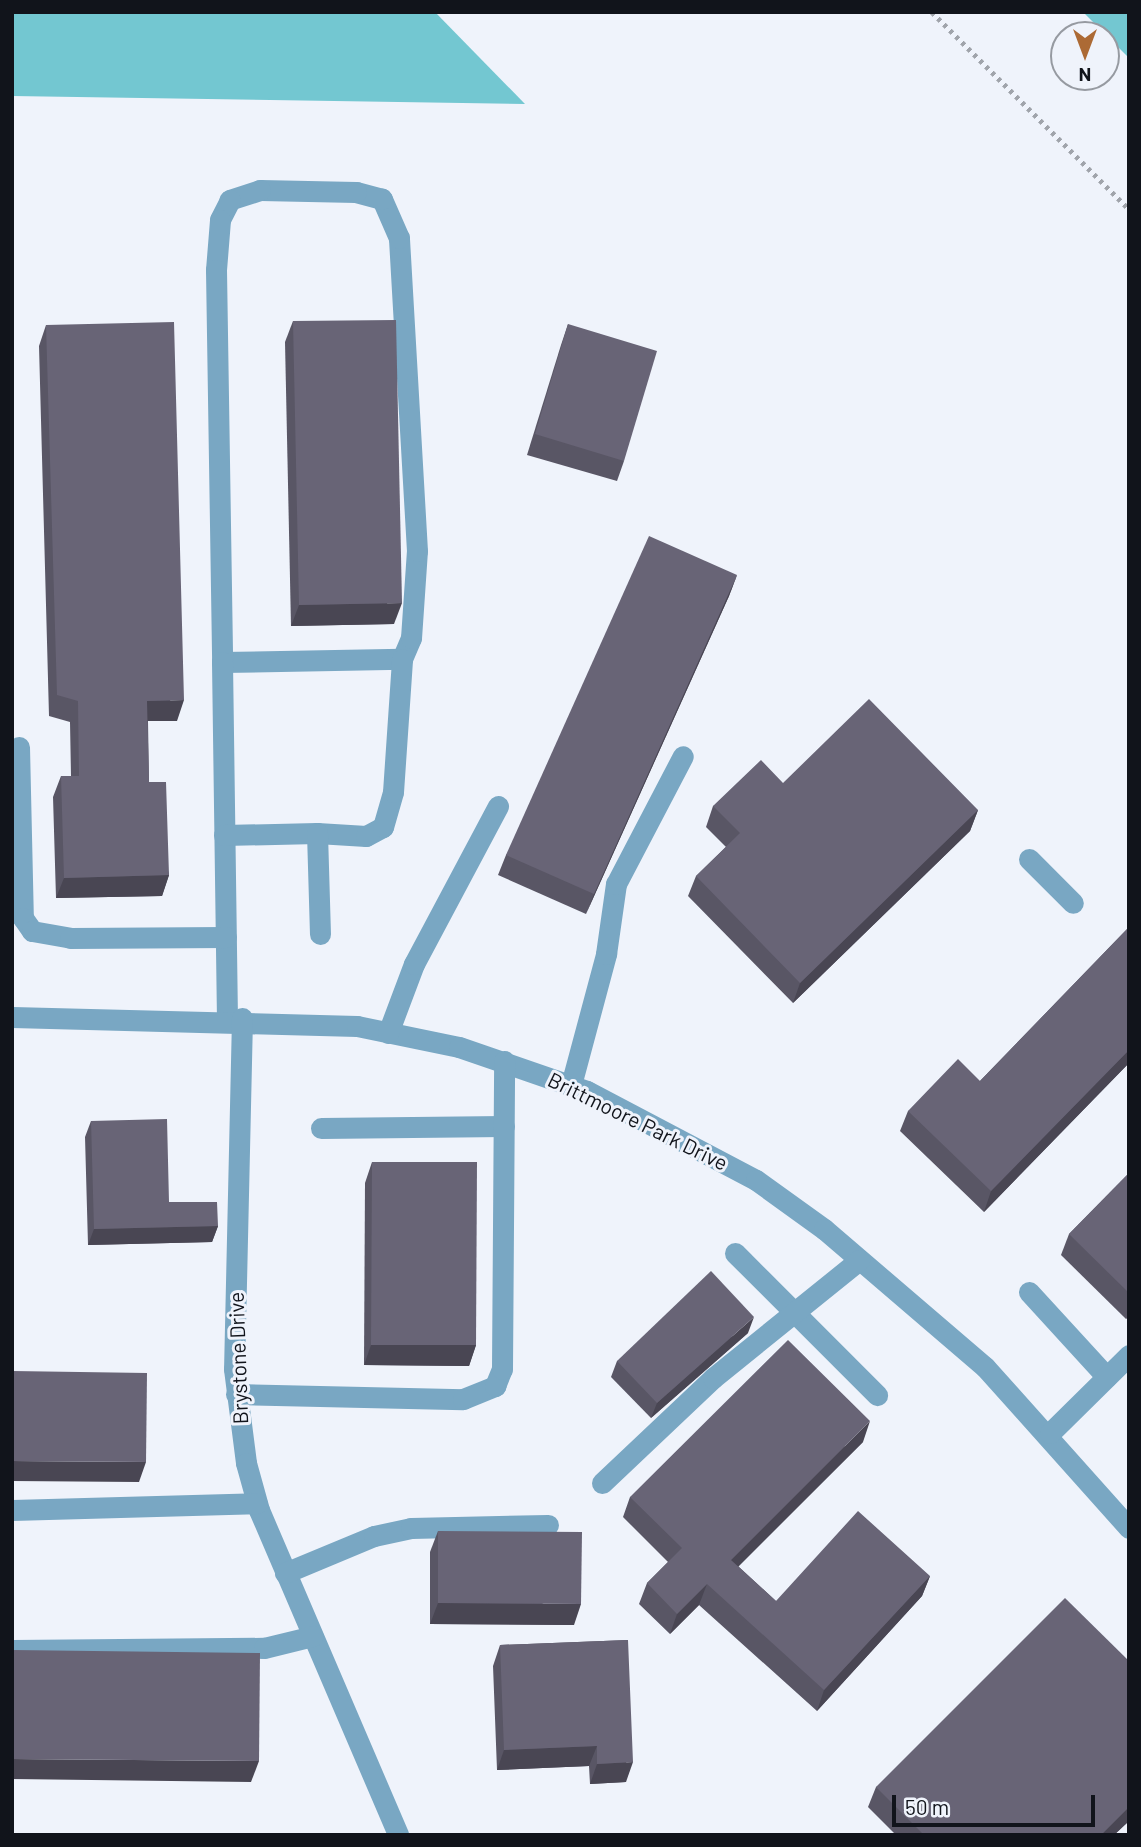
<!DOCTYPE html>
<html>
<head>
<meta charset="utf-8">
<style>
	body { margin:0 }
	#map { position:relative; width:1141px; height:1847px; overflow:hidden; background:#eff3fb; font-family:Barlow,sans-serif }
	div>[style] { position:absolute }
	[style*='--x'] { left:calc(var(--x)*1px); top:calc(var(--y)*1px); width:calc(var(--w)*1px); rotate:calc(var(--a)*1deg) }
	.water>* { inset:0; background:#73c7d1 }
	.path>* { height:4.5px; margin-top:-2.25px; transform-origin:0; background:repeating-linear-gradient(90deg,#a0a4ab 0 3.5px,transparent 0 8.5px) }
	.minor>* { height:21px; margin:-10.5px; padding:0 10.5px; transform-origin:10.5px; border-radius:10.5px; background:#79a7c3 }
	.wall>* { inset:0; background:#595665 }
	.shaded-wall>* { inset:0; background:#494653 }
	.building>* { inset:0; background:#686476 }
	span { translate:-50% -50%; white-space:nowrap; text-align:center; line-height:1.15; -webkit-text-stroke:6px #eff3fb; paint-order:stroke }
	.street-label { font-size:21px; color:#11141b }
	.frame { position:absolute; inset:0; border:14px solid #11141b; pointer-events:none }
	.north { position:absolute; left:1050px; top:21px; width:70px; height:70px; box-sizing:border-box; background:#eff3fb; border:2px solid #969aa1; border-radius:50%; rotate:180deg; font-size:19px; font-weight:700; line-height:28px; text-align:center; color:#11141b }
	.north::after { content:''; display:block; margin:auto; width:24px; height:32px; background:#ac6a35; clip-path:polygon(50% 0,100% 100%,50% 72%,0 100%) }
	.scale { position:absolute; left:892px; top:1795px; width:203px; height:32px; box-sizing:border-box; border:4px solid #11141b; border-top:0; padding-left:9px; font-size:21px; line-height:24px; white-space:nowrap; color:#11141b; -webkit-text-stroke:5px #eff3fb; paint-order:stroke }
</style>
</head>
<body>
<div id="map">
	<div class="water">
		<div style="clip-path:polygon(12px 12px,435px 12px,525px 104px,12px 96px)"></div>
		<div style="clip-path:polygon(1083px 12px,1129px 12px,1129px 58px)"></div>
	</div>
	<div class="path">
		<div style="--x:932;--y:12;--w:279;--a:45"></div>
	</div>
	<div class="minor">
		<div style="--x:222;--y:662;--w:180;--a:-1"></div>
		<div style="--x:402;--y:659;--w:23;--a:-67"></div>
		<div style="--x:411;--y:638;--w:87;--a:-86.1"></div>
		<div style="--x:417;--y:551;--w:314;--a:-93.3"></div>
		<div style="--x:399;--y:238;--w:43;--a:-113.6"></div>
		<div style="--x:382;--y:199;--w:27;--a:-165"></div>
		<div style="--x:356;--y:192;--w:96;--a:-178.8"></div>
		<div style="--x:260;--y:190;--w:32;--a:162"></div>
		<div style="--x:230;--y:200;--w:22;--a:117"></div>
		<div style="--x:220;--y:220;--w:50;--a:94.6"></div>
		<div style="--x:216;--y:270;--w:392;--a:89.1"></div>
		<div style="--x:222;--y:662;--w:356;--a:89.2"></div>
		<div style="--x:19;--y:747;--w:171;--a:88.7"></div>
		<div style="--x:23;--y:918;--w:16;--a:55"></div>
		<div style="--x:32;--y:931;--w:39;--a:10"></div>
		<div style="--x:70;--y:938;--w:156;--a:-0.4"></div>
		<div style="--x:317;--y:833;--w:49;--a:3.5"></div>
		<div style="--x:366;--y:836;--w:19;--a:-28"></div>
		<div style="--x:383;--y:827;--w:36;--a:-74"></div>
		<div style="--x:393;--y:792;--w:133;--a:-86.1"></div>
		<div style="--x:224;--y:835;--w:93;--a:-1.2"></div>
		<div style="--x:317;--y:833;--w:101;--a:88.3"></div>
		<div style="--x:1029;--y:859;--w:62;--a:45"></div>
		<div style="--x:12;--y:1017;--w:345;--a:1.5"></div>
		<div style="--x:357;--y:1026;--w:104;--a:11.6"></div>
		<div style="--x:459;--y:1047;--w:135;--a:19"></div>
		<div style="--x:587;--y:1091;--w:191;--a:27.8"></div>
		<div style="--x:756;--y:1180;--w:84;--a:35.8"></div>
		<div style="--x:824;--y:1229;--w:212;--a:40.6"></div>
		<div style="--x:985;--y:1367;--w:216;--a:48.2"></div>
		<div style="--x:242;--y:1018;--w:351;--a:91.3"></div>
		<div style="--x:234;--y:1369;--w:95;--a:82.7"></div>
		<div style="--x:246;--y:1463;--w:49;--a:74.5"></div>
		<div style="--x:259;--y:1510;--w:353;--a:66.8"></div>
		<div style="--x:388;--y:1033;--w:74;--a:-69.4"></div>
		<div style="--x:414;--y:964;--w:179;--a:-62"></div>
		<div style="--x:571;--y:1085;--w:136;--a:-75"></div>
		<div style="--x:606;--y:954;--w:71;--a:-81.9"></div>
		<div style="--x:616;--y:884;--w:144;--a:-62.4"></div>
		<div style="--x:321;--y:1128;--w:183;--a:-0.6"></div>
		<div style="--x:735;--y:1253;--w:201;--a:45"></div>
		<div style="--x:1029;--y:1292;--w:115;--a:47.5"></div>
		<div style="--x:236;--y:1394;--w:227;--a:1.3"></div>
		<div style="--x:463;--y:1399;--w:35;--a:-22"></div>
		<div style="--x:495;--y:1386;--w:18;--a:-68"></div>
		<div style="--x:502;--y:1369;--w:308;--a:-89.6"></div>
		<div style="--x:1050;--y:1433;--w:111;--a:-44.6"></div>
		<div style="--x:602;--y:1483;--w:153;--a:-43.4"></div>
		<div style="--x:713;--y:1378;--w:188;--a:-38.9"></div>
		<div style="--x:12;--y:1510;--w:245;--a:-1.6"></div>
		<div style="--x:285;--y:1573;--w:96;--a:-22.6"></div>
		<div style="--x:374;--y:1536;--w:38;--a:-12"></div>
		<div style="--x:411;--y:1528;--w:137;--a:-1.3"></div>
		<div style="--x:12;--y:1650;--w:252;--a:-0.5"></div>
		<div style="--x:264;--y:1648;--w:50;--a:-13.8"></div>
	</div>
	<div class="wall">
		<div style="clip-path:polygon(293px 321px,394px 624px,291px 626px,285px 342px)"></div>
		<div style="clip-path:polygon(568px 324px,624px 461px,617px 481px,527px 455px,561px 345px)"></div>
		<div style="clip-path:polygon(46px 325px,177px 721px,148px 721px,149px 782px,169px 875px,162px 896px,56px 898px,53px 797px,61px 776px,71px 776px,70px 722px,49px 716px,39px 346px)"></div>
		<div style="clip-path:polygon(737px 575px,729px 596px,586px 914px,498px 875px,506px 855px)"></div>
		<div style="clip-path:polygon(783px 783px,978px 810px,970px 831px,793px 1003px,688px 896px,696px 876px,726px 847px,706px 827px,713px 806px)"></div>
		<div style="clip-path:polygon(1129px 927px,1129px 1063px,984px 1212px,900px 1131px,908px 1111px,980px 1081px)"></div>
		<div style="clip-path:polygon(91px 1121px,169px 1202px,218px 1226px,212px 1242px,88px 1245px,85px 1137px)"></div>
		<div style="clip-path:polygon(372px 1162px,476px 1345px,469px 1366px,364px 1365px,365px 1183px)"></div>
		<div style="clip-path:polygon(1129px 1173px,1129px 1317px,1126px 1319px,1061px 1255px,1069px 1234px)"></div>
		<div style="clip-path:polygon(748px 1333px,651px 1418px,611px 1377px,617px 1361px)"></div>
		<div style="clip-path:polygon(863px 1442px,738px 1566px,776px 1601px,930px 1576px,922px 1596px,817px 1711px,699px 1605px,670px 1634px,639px 1604px,647px 1583px,668px 1562px,623px 1517px,630px 1497px)"></div>
		<div style="clip-path:polygon(438px 1531px,574px 1625px,430px 1624px,430px 1552px)"></div>
		<div style="clip-path:polygon(628px 1640px,626px 1782px,590px 1784px,589px 1766px,497px 1770px,493px 1666px,500px 1645px)"></div>
		<div style="clip-path:polygon(1129px 1661px,1129px 1821px,1114px 1835px,896px 1835px,868px 1807px,876px 1787px)"></div>
	</div>
	<div class="shaded-wall">
		<div style="clip-path:polygon(737px 575px,729px 596px,586px 914px,594px 894px)"></div>
		<div style="clip-path:polygon(402px 603px,394px 624px,291px 626px,299px 605px)"></div>
		<div style="clip-path:polygon(184px 700px,177px 721px,140px 721px,147px 701px)"></div>
		<div style="clip-path:polygon(978px 810px,970px 831px,793px 1003px,800px 983px)"></div>
		<div style="clip-path:polygon(169px 875px,162px 896px,56px 898px,64px 878px)"></div>
		<div style="clip-path:polygon(1129px 1050px,1129px 1063px,984px 1212px,991px 1191px)"></div>
		<div style="clip-path:polygon(218px 1226px,212px 1242px,88px 1245px,94px 1229px)"></div>
		<div style="clip-path:polygon(754px 1317px,748px 1333px,651px 1418px,657px 1403px)"></div>
		<div style="clip-path:polygon(371px 1345px,476px 1345px,469px 1366px,364px 1365px)"></div>
		<div style="clip-path:polygon(870px 1421px,863px 1442px,724px 1581px,731px 1560px)"></div>
		<div style="clip-path:polygon(12px 1461px,146px 1462px,139px 1482px,12px 1481px)"></div>
		<div style="clip-path:polygon(930px 1576px,922px 1596px,817px 1711px,824px 1690px)"></div>
		<div style="clip-path:polygon(707px 1584px,699px 1605px,670px 1634px,677px 1614px)"></div>
		<div style="clip-path:polygon(438px 1603px,581px 1604px,574px 1625px,430px 1624px)"></div>
		<div style="clip-path:polygon(597px 1746px,589px 1766px,497px 1770px,504px 1750px)"></div>
		<div style="clip-path:polygon(12px 1759px,259px 1761px,251px 1782px,12px 1779px)"></div>
		<div style="clip-path:polygon(633px 1762px,626px 1782px,590px 1784px,597px 1764px)"></div>
		<div style="clip-path:polygon(1129px 1807px,1129px 1821px,1114px 1835px,1101px 1835px)"></div>
	</div>
	<div class="building">
		<div style="clip-path:polygon(396px 320px,402px 603px,299px 605px,293px 321px)"></div>
		<div style="clip-path:polygon(174px 322px,184px 700px,147px 701px,149px 782px,166px 782px,169px 875px,64px 878px,61px 776px,79px 776px,78px 701px,57px 695px,46px 325px)"></div>
		<div style="clip-path:polygon(568px 324px,657px 351px,624px 461px,535px 434px)"></div>
		<div style="clip-path:polygon(649px 536px,737px 575px,594px 894px,506px 855px)"></div>
		<div style="clip-path:polygon(869px 699px,978px 810px,800px 983px,696px 876px,740px 833px,713px 806px,761px 760px,783px 783px)"></div>
		<div style="clip-path:polygon(1129px 927px,1129px 1050px,991px 1191px,908px 1111px,958px 1059px,980px 1081px)"></div>
		<div style="clip-path:polygon(167px 1119px,169px 1202px,217px 1202px,218px 1226px,94px 1229px,91px 1121px)"></div>
		<div style="clip-path:polygon(372px 1162px,477px 1162px,476px 1345px,371px 1345px)"></div>
		<div style="clip-path:polygon(1129px 1173px,1129px 1293px,1069px 1234px)"></div>
		<div style="clip-path:polygon(711px 1271px,754px 1317px,657px 1403px,617px 1361px)"></div>
		<div style="clip-path:polygon(788px 1340px,870px 1421px,731px 1560px,776px 1601px,858px 1511px,930px 1576px,824px 1690px,707px 1584px,677px 1614px,647px 1583px,682px 1548px,630px 1497px)"></div>
		<div style="clip-path:polygon(12px 1371px,147px 1373px,146px 1462px,12px 1461px)"></div>
		<div style="clip-path:polygon(438px 1531px,582px 1532px,581px 1604px,438px 1603px)"></div>
		<div style="clip-path:polygon(1065px 1598px,1129px 1661px,1129px 1807px,1101px 1835px,924px 1835px,876px 1787px)"></div>
		<div style="clip-path:polygon(628px 1640px,633px 1762px,597px 1764px,597px 1746px,504px 1750px,500px 1645px)"></div>
		<div style="clip-path:polygon(12px 1650px,260px 1653px,259px 1761px,12px 1759px)"></div>
	</div>
	<div class="street-label">
		<span style="left:638px;top:1121px;rotate:26deg">Brittmoore Park Drive</span>
		<span style="left:238px;top:1358px;rotate:-92deg">Brystone Drive</span>
	</div>
	<div class="frame"></div>
	<div class="north">N</div>
	<div class="scale">50 m</div>
</div>
</body>
</html>
